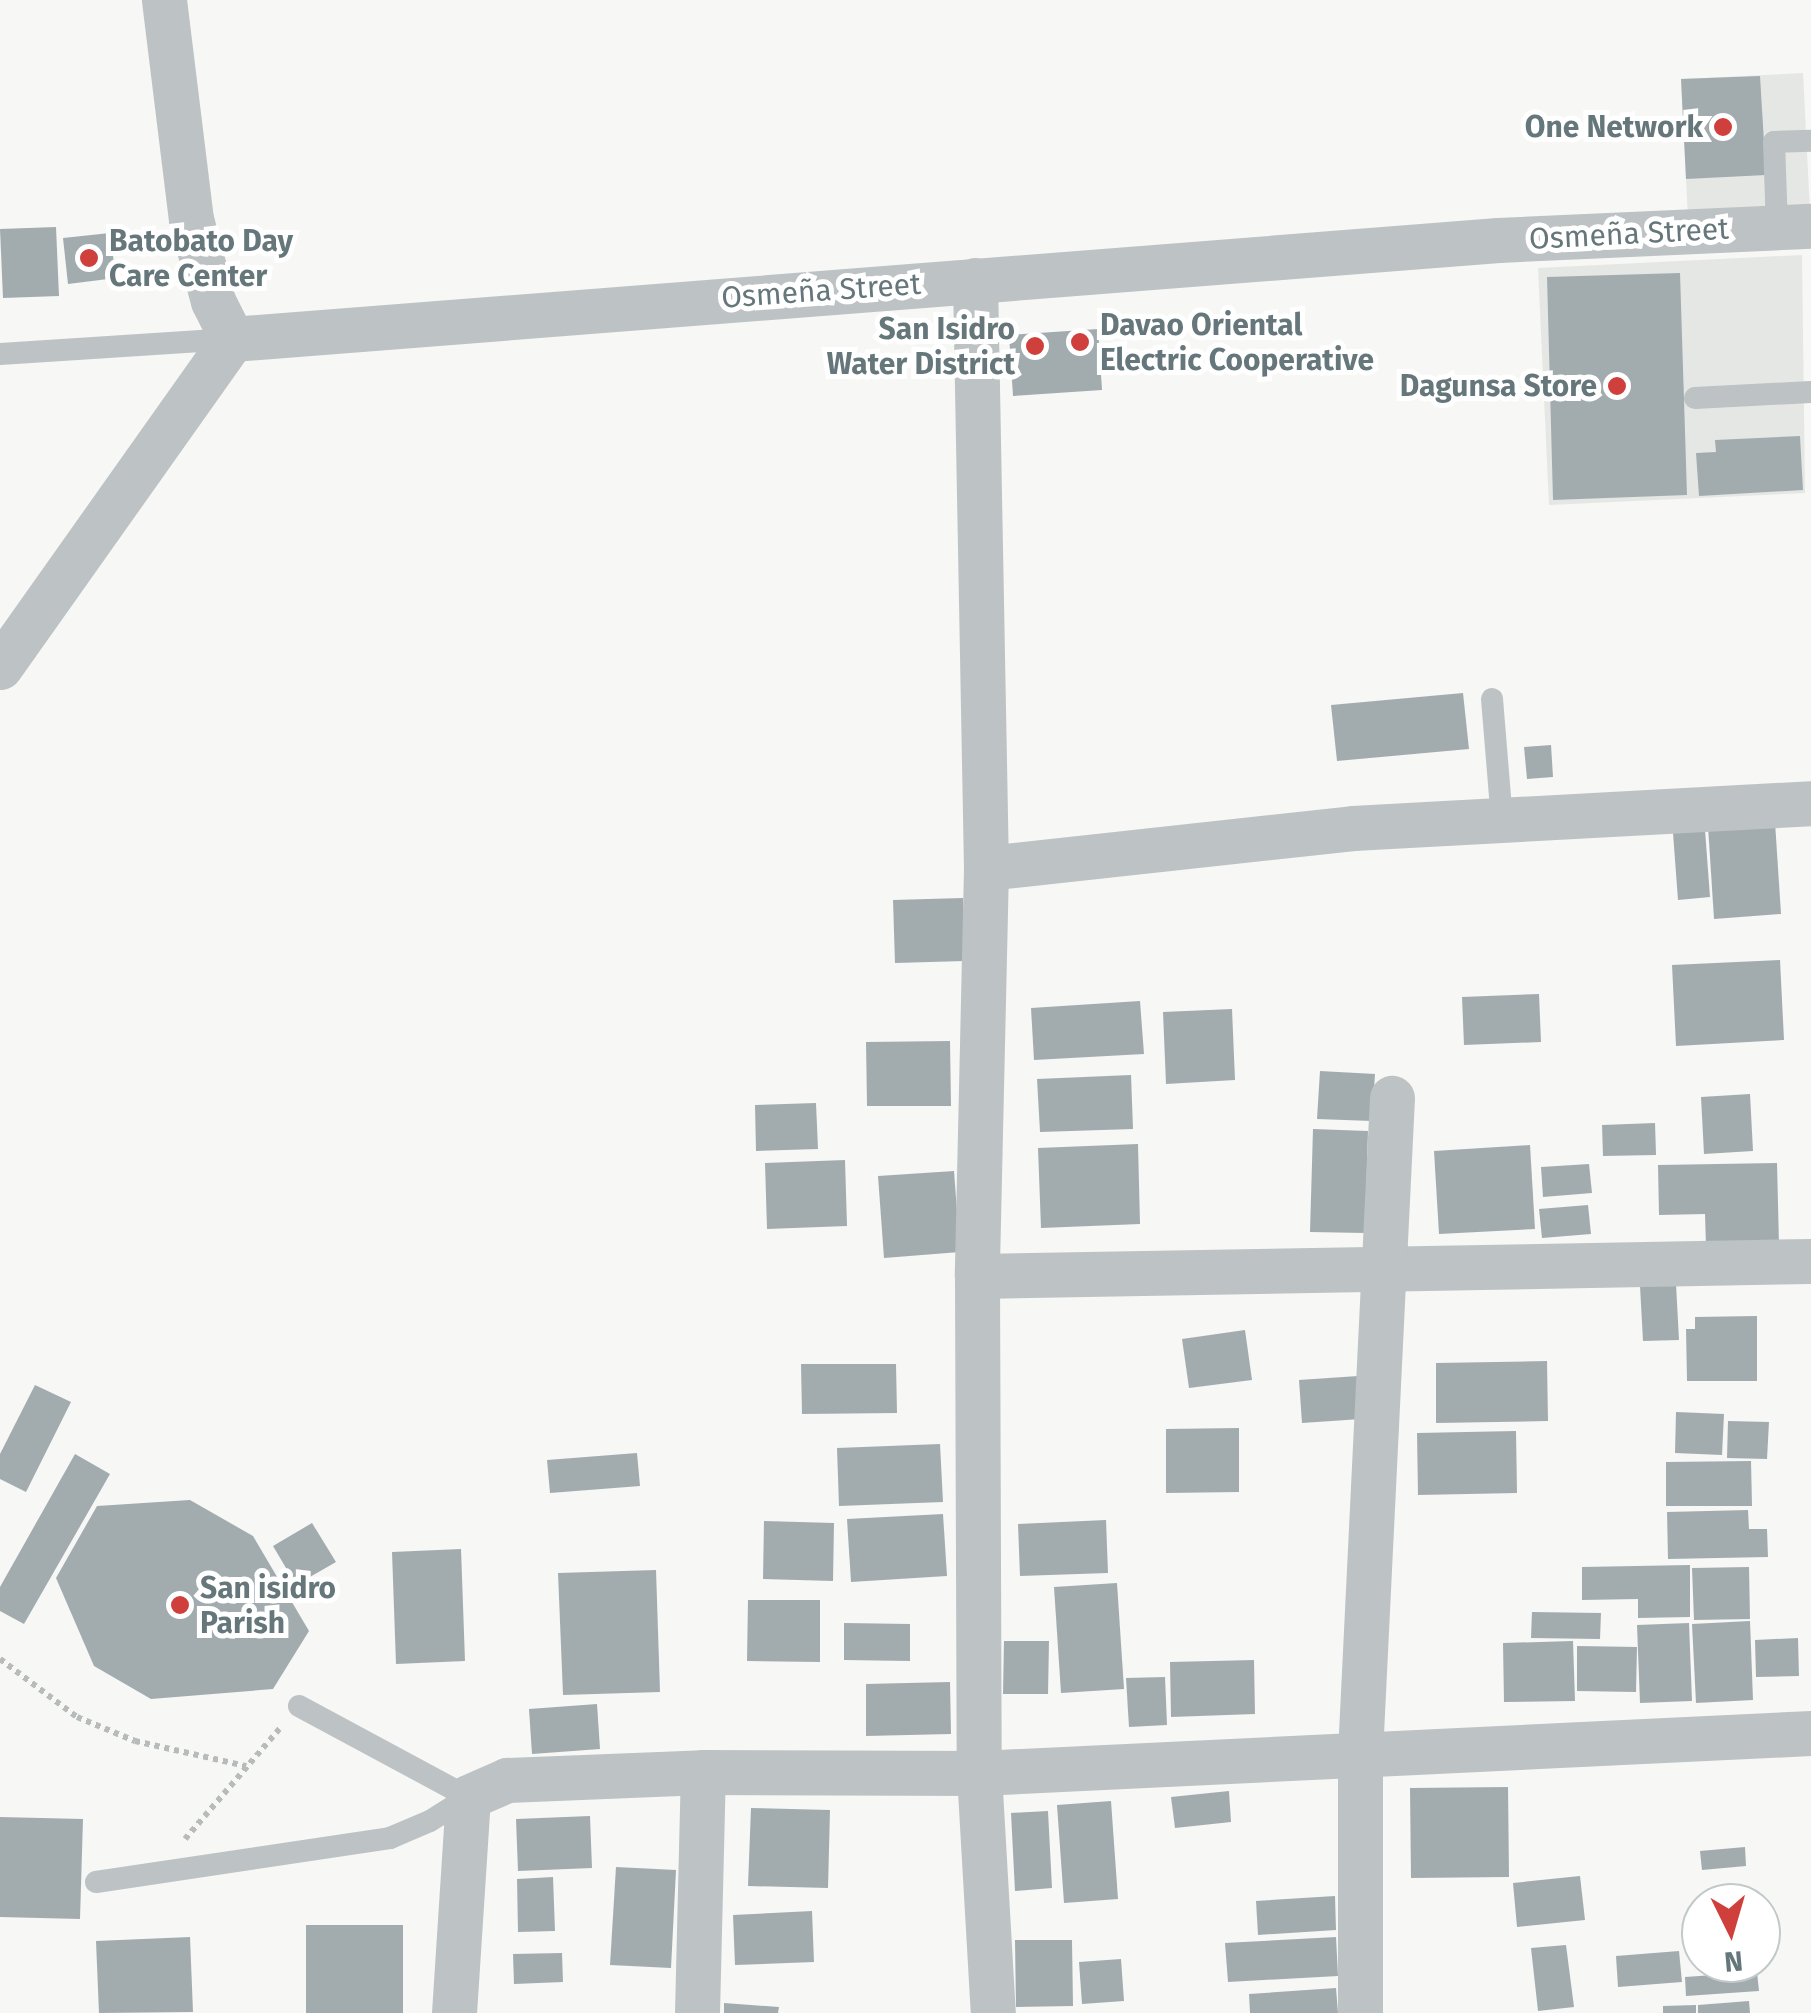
<!DOCTYPE html>
<html>
<head>
<meta charset="utf-8">
<style>
	body { margin:0 }
	#map { position:relative; width:1811px; height:2013px; overflow:hidden; background:#f7f7f5; font-family:"Fira Sans",sans-serif }
	div>[style] { position:absolute }
	[style*='--x'] { left:calc(var(--x)*1px); top:calc(var(--y)*1px); width:calc(var(--w)*1px); rotate:calc(var(--a)*1deg) }
	.built>* { inset:0; background:#e5e7e5 }
	.building>* { inset:0; background:#a2acaf }
	.path>* { height:6px; margin-top:-3px; transform-origin:0; background:repeating-linear-gradient(90deg,#b7bbbc 0 5px,transparent 0 10px) }
	.service>* { height:22px; margin:-11px; padding:0 11px; transform-origin:11px; border-radius:11px; background:#bdc2c4 }
	.minor>* { height:45px; margin:-22.5px; padding:0 22.5px; transform-origin:22.5px; border-radius:22.5px; background:#bdc2c4 }
	.dots>* { width:28px; height:28px; translate:-50% -50%; box-sizing:border-box; border:5px solid #fff; border-radius:50% }
	span { translate:-50% -50%; white-space:nowrap; text-align:center; line-height:1.15; -webkit-text-stroke:10px #fff; paint-order:stroke }
	.poi-label { font-size:30px; color:#66777c; font-weight:700 }
	.right { translate:-100% -50%; text-align:right }
	.left { translate:0 -50%; text-align:left }
	.street-label { font-size:30px; color:#66777c }
	.north { position:absolute; left:1681px; top:1883px; width:100px; height:100px; box-sizing:border-box; background:#fff; border:2px solid #c2c9cb; border-radius:50%; rotate:175deg; font-size:28px; font-weight:700; line-height:40px; text-align:center; color:#66777c }
	.north::after { content:''; display:block; margin:auto; width:35px; height:45px; background:#cf403d; clip-path:polygon(50% 0,100% 100%,50% 72%,0 100%) }
</style>
</head>
<body>
<div id="map">
	<div class="built">
		<div style="clip-path:polygon(1803px 73px,1810px 212px,1688px 218px,1681px 79px)"></div>
		<div style="clip-path:polygon(1802px 255px,1805px 493px,1549px 505px,1538px 268px)"></div>
	</div>
	<div class="building">
		<div style="clip-path:polygon(1760px 76px,1766px 175px,1686px 179px,1681px 79px)"></div>
		<div style="clip-path:polygon(56px 227px,59px 296px,3px 298px,0 229px)"></div>
		<div style="clip-path:polygon(110px 233px,116px 278px,68px 284px,63px 238px)"></div>
		<div style="clip-path:polygon(1680px 273px,1687px 495px,1553px 500px,1547px 277px)"></div>
		<div style="clip-path:polygon(1098px 329px,1102px 390px,1013px 396px,1009px 335px)"></div>
		<div style="clip-path:polygon(1800px 436px,1803px 490px,1699px 496px,1696px 453px,1716px 452px,1715px 440px)"></div>
		<div style="clip-path:polygon(1463px 693px,1469px 749px,1337px 761px,1331px 705px)"></div>
		<div style="clip-path:polygon(1551px 745px,1553px 777px,1527px 779px,1524px 747px)"></div>
		<div style="clip-path:polygon(1775px 822px,1781px 914px,1714px 919px,1708px 826px)"></div>
		<div style="clip-path:polygon(1705px 830px,1710px 897px,1678px 900px,1673px 833px)"></div>
		<div style="clip-path:polygon(963px 898px,965px 961px,895px 963px,893px 900px)"></div>
		<div style="clip-path:polygon(1780px 960px,1784px 1040px,1676px 1046px,1672px 965px)"></div>
		<div style="clip-path:polygon(1539px 994px,1541px 1042px,1464px 1045px,1462px 997px)"></div>
		<div style="clip-path:polygon(1140px 1001px,1144px 1054px,1034px 1060px,1031px 1008px)"></div>
		<div style="clip-path:polygon(1232px 1009px,1235px 1080px,1166px 1084px,1163px 1012px)"></div>
		<div style="clip-path:polygon(950px 1041px,951px 1106px,867px 1106px,866px 1042px)"></div>
		<div style="clip-path:polygon(1320px 1071px,1375px 1074px,1372px 1121px,1317px 1119px)"></div>
		<div style="clip-path:polygon(1131px 1075px,1133px 1129px,1040px 1132px,1037px 1079px)"></div>
		<div style="clip-path:polygon(1750px 1094px,1753px 1151px,1704px 1154px,1701px 1097px)"></div>
		<div style="clip-path:polygon(816px 1103px,818px 1149px,756px 1151px,755px 1105px)"></div>
		<div style="clip-path:polygon(1655px 1123px,1656px 1155px,1603px 1156px,1602px 1125px)"></div>
		<div style="clip-path:polygon(1313px 1129px,1368px 1131px,1365px 1233px,1310px 1232px)"></div>
		<div style="clip-path:polygon(1138px 1144px,1140px 1224px,1041px 1228px,1038px 1148px)"></div>
		<div style="clip-path:polygon(1530px 1145px,1535px 1229px,1439px 1234px,1434px 1151px)"></div>
		<div style="clip-path:polygon(845px 1160px,847px 1226px,767px 1229px,765px 1163px)"></div>
		<div style="clip-path:polygon(1777px 1163px,1779px 1245px,1706px 1247px,1705px 1214px,1659px 1215px,1658px 1165px)"></div>
		<div style="clip-path:polygon(1589px 1164px,1592px 1193px,1543px 1197px,1541px 1167px)"></div>
		<div style="clip-path:polygon(954px 1171px,960px 1252px,884px 1258px,878px 1176px)"></div>
		<div style="clip-path:polygon(1588px 1205px,1591px 1234px,1542px 1238px,1539px 1209px)"></div>
		<div style="clip-path:polygon(1676px 1284px,1679px 1340px,1643px 1341px,1640px 1286px)"></div>
		<div style="clip-path:polygon(1757px 1316px,1757px 1381px,1687px 1381px,1686px 1329px,1695px 1329px,1695px 1317px)"></div>
		<div style="clip-path:polygon(1245px 1330px,1252px 1380px,1189px 1388px,1182px 1339px)"></div>
		<div style="clip-path:polygon(1547px 1361px,1548px 1421px,1436px 1423px,1436px 1363px)"></div>
		<div style="clip-path:polygon(801px 1364px,896px 1364px,897px 1413px,802px 1414px)"></div>
		<div style="clip-path:polygon(1358px 1376px,1361px 1419px,1302px 1423px,1299px 1380px)"></div>
		<div style="clip-path:polygon(35px 1385px,71px 1402px,26px 1492px,0 1479px,0 1454px)"></div>
		<div style="clip-path:polygon(1676px 1412px,1724px 1414px,1722px 1455px,1675px 1453px)"></div>
		<div style="clip-path:polygon(1728px 1421px,1769px 1422px,1767px 1459px,1727px 1458px)"></div>
		<div style="clip-path:polygon(1239px 1428px,1239px 1492px,1166px 1493px,1166px 1429px)"></div>
		<div style="clip-path:polygon(1516px 1431px,1517px 1493px,1418px 1495px,1417px 1433px)"></div>
		<div style="clip-path:polygon(940px 1444px,943px 1502px,839px 1506px,837px 1448px)"></div>
		<div style="clip-path:polygon(637px 1453px,640px 1486px,550px 1493px,547px 1460px)"></div>
		<div style="clip-path:polygon(75px 1454px,110px 1474px,24px 1624px,0 1611px,0 1587px)"></div>
		<div style="clip-path:polygon(1751px 1461px,1752px 1506px,1666px 1506px,1666px 1462px)"></div>
		<div style="clip-path:polygon(190px 1500px,253px 1536px,309px 1631px,273px 1689px,151px 1699px,94px 1666px,56px 1578px,97px 1506px)"></div>
		<div style="clip-path:polygon(1748px 1510px,1749px 1529px,1767px 1529px,1768px 1557px,1668px 1559px,1667px 1512px)"></div>
		<div style="clip-path:polygon(943px 1514px,947px 1576px,851px 1582px,847px 1519px)"></div>
		<div style="clip-path:polygon(1106px 1520px,1108px 1573px,1020px 1576px,1018px 1524px)"></div>
		<div style="clip-path:polygon(764px 1521px,834px 1523px,833px 1581px,763px 1579px)"></div>
		<div style="clip-path:polygon(312px 1523px,336px 1562px,296px 1585px,273px 1546px)"></div>
		<div style="clip-path:polygon(461px 1549px,465px 1661px,396px 1664px,392px 1552px)"></div>
		<div style="clip-path:polygon(1690px 1565px,1690px 1617px,1638px 1618px,1638px 1599px,1582px 1600px,1582px 1567px)"></div>
		<div style="clip-path:polygon(1749px 1567px,1750px 1619px,1694px 1620px,1692px 1568px)"></div>
		<div style="clip-path:polygon(656px 1570px,660px 1692px,563px 1695px,558px 1573px)"></div>
		<div style="clip-path:polygon(1117px 1583px,1124px 1689px,1061px 1693px,1054px 1587px)"></div>
		<div style="clip-path:polygon(748px 1600px,820px 1600px,820px 1662px,747px 1661px)"></div>
		<div style="clip-path:polygon(1532px 1612px,1601px 1613px,1600px 1639px,1531px 1638px)"></div>
		<div style="clip-path:polygon(1750px 1621px,1753px 1700px,1696px 1703px,1692px 1624px)"></div>
		<div style="clip-path:polygon(844px 1623px,910px 1624px,910px 1661px,844px 1660px)"></div>
		<div style="clip-path:polygon(1689px 1623px,1692px 1701px,1640px 1703px,1637px 1625px)"></div>
		<div style="clip-path:polygon(1798px 1638px,1799px 1676px,1756px 1677px,1755px 1640px)"></div>
		<div style="clip-path:polygon(1004px 1641px,1049px 1641px,1048px 1694px,1003px 1694px)"></div>
		<div style="clip-path:polygon(1573px 1641px,1575px 1701px,1504px 1702px,1503px 1643px)"></div>
		<div style="clip-path:polygon(1577px 1646px,1637px 1647px,1636px 1692px,1577px 1691px)"></div>
		<div style="clip-path:polygon(1254px 1660px,1255px 1714px,1171px 1717px,1170px 1662px)"></div>
		<div style="clip-path:polygon(1165px 1677px,1167px 1725px,1129px 1727px,1126px 1678px)"></div>
		<div style="clip-path:polygon(950px 1682px,951px 1734px,866px 1736px,866px 1684px)"></div>
		<div style="clip-path:polygon(597px 1704px,600px 1749px,532px 1754px,529px 1709px)"></div>
		<div style="clip-path:polygon(1508px 1787px,1509px 1877px,1411px 1878px,1410px 1788px)"></div>
		<div style="clip-path:polygon(1229px 1791px,1231px 1822px,1175px 1828px,1171px 1797px)"></div>
		<div style="clip-path:polygon(1111px 1801px,1118px 1899px,1064px 1903px,1057px 1805px)"></div>
		<div style="clip-path:polygon(751px 1808px,830px 1810px,828px 1888px,748px 1886px)"></div>
		<div style="clip-path:polygon(1048px 1811px,1052px 1888px,1015px 1891px,1011px 1813px)"></div>
		<div style="clip-path:polygon(590px 1816px,592px 1868px,518px 1871px,516px 1819px)"></div>
		<div style="clip-path:polygon(0 1817px,83px 1819px,80px 1919px,0 1917px)"></div>
		<div style="clip-path:polygon(1745px 1847px,1746px 1866px,1702px 1870px,1700px 1851px)"></div>
		<div style="clip-path:polygon(616px 1867px,676px 1870px,671px 1968px,610px 1965px)"></div>
		<div style="clip-path:polygon(1580px 1876px,1585px 1920px,1517px 1927px,1513px 1883px)"></div>
		<div style="clip-path:polygon(553px 1877px,555px 1931px,518px 1932px,517px 1879px)"></div>
		<div style="clip-path:polygon(1335px 1896px,1336px 1930px,1258px 1935px,1256px 1901px)"></div>
		<div style="clip-path:polygon(812px 1911px,814px 1962px,735px 1965px,733px 1915px)"></div>
		<div style="clip-path:polygon(306px 1925px,403px 1925px,403px 2013px,306px 2013px)"></div>
		<div style="clip-path:polygon(190px 1937px,193px 2012px,99px 2013px,96px 1941px)"></div>
		<div style="clip-path:polygon(1336px 1937px,1338px 1976px,1228px 1982px,1225px 1943px)"></div>
		<div style="clip-path:polygon(1015px 1940px,1072px 1940px,1073px 2006px,1016px 2007px)"></div>
		<div style="clip-path:polygon(1566px 1945px,1574px 2007px,1538px 2011px,1531px 1948px)"></div>
		<div style="clip-path:polygon(1679px 1951px,1682px 1982px,1618px 1987px,1616px 1956px)"></div>
		<div style="clip-path:polygon(562px 1953px,563px 1982px,514px 1984px,513px 1954px)"></div>
		<div style="clip-path:polygon(1121px 1959px,1124px 2001px,1082px 2004px,1079px 1962px)"></div>
		<div style="clip-path:polygon(1757px 1972px,1759px 1991px,1686px 1996px,1685px 1977px)"></div>
		<div style="clip-path:polygon(1336px 1988px,1338px 2013px,1250px 2013px,1249px 1994px)"></div>
		<div style="clip-path:polygon(1749px 2001px,1750px 2013px,1698px 2013px,1698px 2005px)"></div>
		<div style="clip-path:polygon(724px 2003px,779px 2007px,778px 2013px,724px 2013px)"></div>
		<div style="clip-path:polygon(1696px 2005px,1696px 2013px,1663px 2013px,1663px 2006px)"></div>
	</div>
	<div class="path">
		<div style="--x:0;--y:1659;--w:96;--a:37"></div>
		<div style="--x:77;--y:1717;--w:63;--a:22.5"></div>
		<div style="--x:135;--y:1741;--w:114;--a:12.7"></div>
		<div style="--x:185;--y:1839;--w:148;--a:-49.4"></div>
	</div>
	<div class="service">
		<div style="--x:1777;--y:228;--w:86;--a:-92"></div>
		<div style="--x:1774;--y:142;--w:37;--a:-2"></div>
		<div style="--x:0;--y:354;--w:232;--a:-3.7"></div>
		<div style="--x:1695;--y:398;--w:116;--a:-3"></div>
		<div style="--x:1492;--y:699;--w:121;--a:85.3"></div>
		<div style="--x:96;--y:1882;--w:297;--a:-8.5"></div>
		<div style="--x:390;--y:1838;--w:43;--a:-23"></div>
		<div style="--x:430;--y:1821;--w:45;--a:-32.3"></div>
		<div style="--x:468;--y:1797;--w:192;--a:-151.7"></div>
	</div>
	<div class="minor">
		<div style="--x:164;--y:0;--w:221;--a:83"></div>
		<div style="--x:191;--y:219;--w:85;--a:75"></div>
		<div style="--x:213;--y:301;--w:42;--a:63.4"></div>
		<div style="--x:975;--y:280;--w:588;--a:88.93"></div>
		<div style="--x:986;--y:868;--w:408;--a:91.3"></div>
		<div style="--x:977;--y:1276;--w:497;--a:89.8"></div>
		<div style="--x:979;--y:1773;--w:240;--a:86.7"></div>
		<div style="--x:0;--y:667;--w:402;--a:-54.7"></div>
		<div style="--x:232;--y:339;--w:1270;--a:-4.47"></div>
		<div style="--x:1498;--y:240;--w:313;--a:-2.6"></div>
		<div style="--x:986;--y:868;--w:369;--a:-6.2"></div>
		<div style="--x:1353;--y:828;--w:459;--a:-3.1"></div>
		<div style="--x:977;--y:1276;--w:834;--a:-1.03"></div>
		<div style="--x:454;--y:2013;--w:216;--a:-86.3"></div>
		<div style="--x:468;--y:1797;--w:43;--a:-23.6"></div>
		<div style="--x:507;--y:1780;--w:196;--a:-2.3"></div>
		<div style="--x:703;--y:1772;--w:276;--a:0.2"></div>
		<div style="--x:979;--y:1773;--w:833;--a:-2.75"></div>
		<div style="--x:697;--y:2013;--w:241;--a:-88.6"></div>
		<div style="--x:1360;--y:2013;--w:259;--a:-90"></div>
		<div style="--x:1360;--y:1754;--w:657;--a:-87.21"></div>
	</div>
	<div class="dots">
		<div style="left:1723px;top:127px;background:#cf403d"></div>
		<div style="left:89px;top:258px;background:#cf403d"></div>
		<div style="left:1080px;top:342px;background:#cf403d"></div>
		<div style="left:1035px;top:346px;background:#cf403d"></div>
		<div style="left:1617px;top:386px;background:#cf403d"></div>
		<div style="left:180px;top:1605px;background:#cf403d"></div>
	</div>
	<div class="poi-label">
		<span class="right" style="left:1703px;top:127px">One Network</span>
		<span class="left" style="left:109px;top:258px">Batobato Day<br>Care Center</span>
		<span class="left" style="left:1100px;top:342px">Davao Oriental<br>Electric Cooperative</span>
		<span class="right" style="left:1015px;top:346px">San Isidro<br>Water District</span>
		<span class="right" style="left:1597px;top:386px">Dagunsa Store</span>
		<span class="left" style="left:200px;top:1605px">San isidro<br>Parish</span>
	</div>
	<div class="street-label">
		<span style="left:1629px;top:234px;rotate:-3deg">Osmeña Street</span>
		<span style="left:821px;top:291px;rotate:-4deg">Osmeña Street</span>
	</div>
	<div class="north">N</div>
</div>
</body>
</html>
